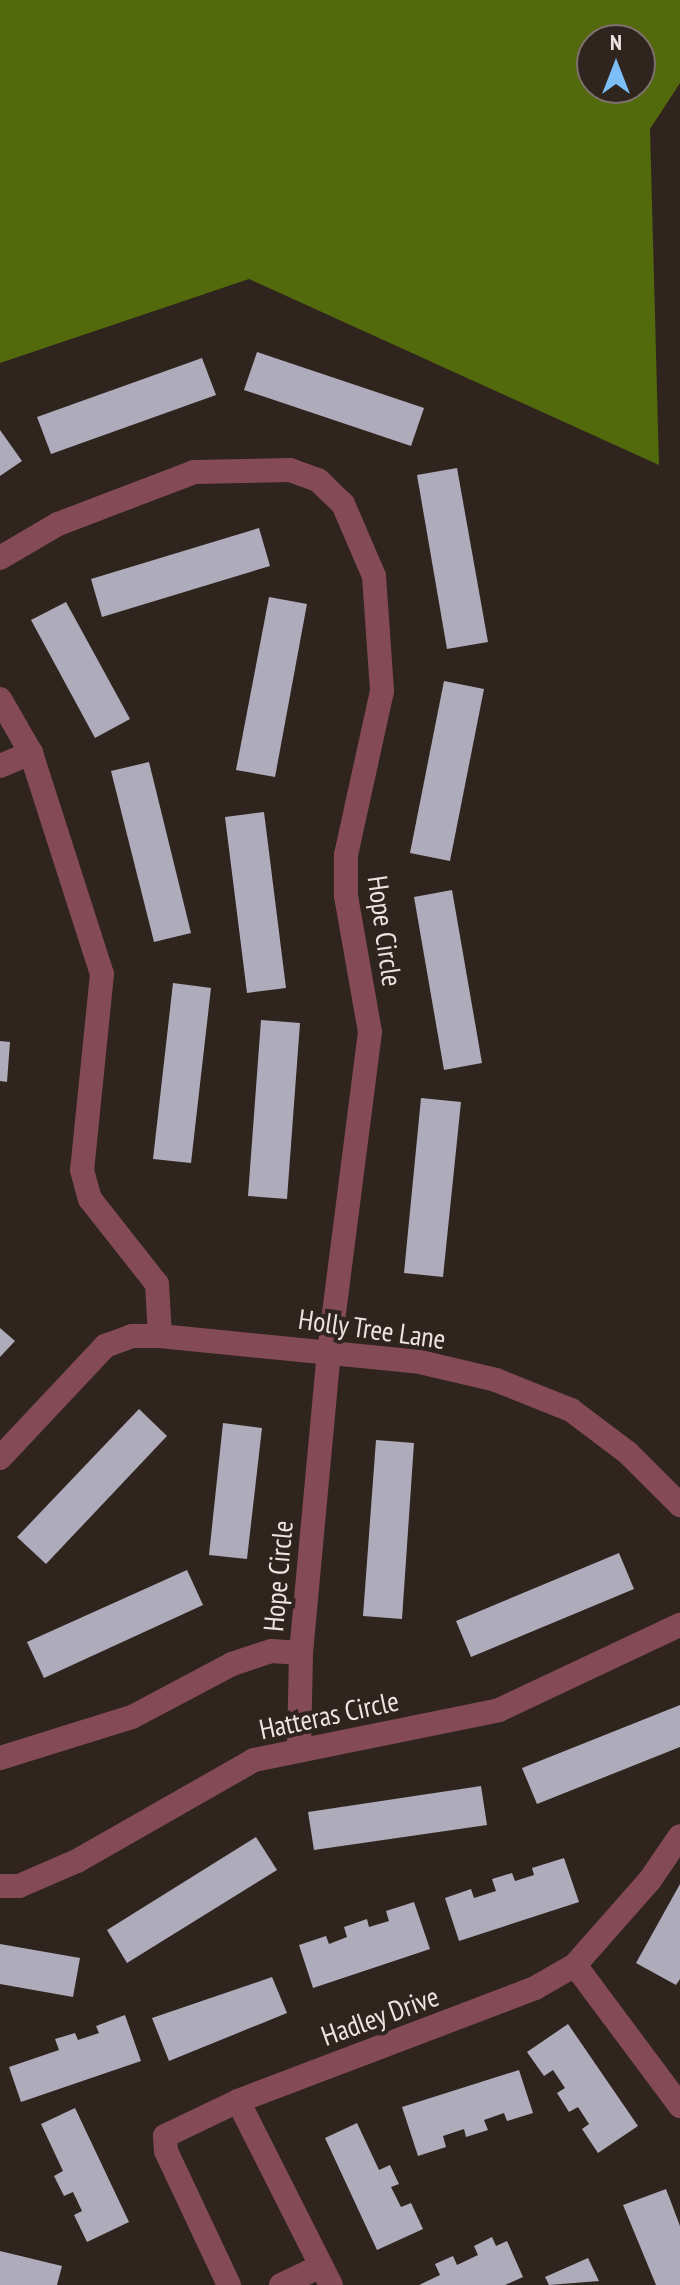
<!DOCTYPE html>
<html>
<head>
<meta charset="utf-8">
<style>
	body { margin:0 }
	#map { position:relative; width:680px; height:2285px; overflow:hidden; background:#30241f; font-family:"PT Sans Narrow",sans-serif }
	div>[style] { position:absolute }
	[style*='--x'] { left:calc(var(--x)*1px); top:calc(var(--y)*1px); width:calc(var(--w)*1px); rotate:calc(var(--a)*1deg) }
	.forest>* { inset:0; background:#52690c }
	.building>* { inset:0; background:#aeabba }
	.street>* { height:24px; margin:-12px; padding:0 12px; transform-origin:12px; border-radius:12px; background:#844b57 }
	span { translate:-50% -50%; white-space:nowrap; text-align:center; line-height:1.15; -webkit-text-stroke:8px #30241f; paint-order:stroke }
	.street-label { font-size:28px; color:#ede4e1 }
	.north { position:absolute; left:576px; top:24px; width:80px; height:80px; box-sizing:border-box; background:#30241f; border:2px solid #7c716d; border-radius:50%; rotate:0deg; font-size:22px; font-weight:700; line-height:32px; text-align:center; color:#ede4e1 }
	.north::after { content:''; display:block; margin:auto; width:28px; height:36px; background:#7bbef8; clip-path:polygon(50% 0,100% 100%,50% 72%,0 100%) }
</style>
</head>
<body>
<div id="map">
	<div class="forest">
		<div style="clip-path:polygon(evenodd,0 0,680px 0,680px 83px,650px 129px,659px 465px,249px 279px,0 363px,0 0,592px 40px,640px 40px,640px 88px,592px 88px,592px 40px)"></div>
	</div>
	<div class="building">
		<div style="clip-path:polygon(257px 352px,424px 408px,411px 446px,244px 390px)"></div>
		<div style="clip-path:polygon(202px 358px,216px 395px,51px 454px,37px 417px)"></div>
		<div style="clip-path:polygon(0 430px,22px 461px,0 476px)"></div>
		<div style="clip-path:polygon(457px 468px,488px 642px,447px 649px,417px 475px)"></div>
		<div style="clip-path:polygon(259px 528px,270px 566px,102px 617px,91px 579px)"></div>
		<div style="clip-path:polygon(269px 597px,307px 604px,275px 777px,236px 770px)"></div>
		<div style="clip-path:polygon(66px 602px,130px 719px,95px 738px,31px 620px)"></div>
		<div style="clip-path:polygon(444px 681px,484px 689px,450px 861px,410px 853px)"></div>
		<div style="clip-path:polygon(149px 762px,191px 933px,154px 942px,111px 771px)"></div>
		<div style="clip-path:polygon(264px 812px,286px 988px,247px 993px,225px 817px)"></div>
		<div style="clip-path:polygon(452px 890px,482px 1063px,444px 1070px,414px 897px)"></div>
		<div style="clip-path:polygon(173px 983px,211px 988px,191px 1163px,153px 1159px)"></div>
		<div style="clip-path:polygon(261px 1020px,300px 1023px,287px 1199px,248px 1196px)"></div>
		<div style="clip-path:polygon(0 1041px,10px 1042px,7px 1082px,0 1081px)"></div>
		<div style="clip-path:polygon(421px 1098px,461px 1102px,443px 1277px,404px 1273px)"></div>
		<div style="clip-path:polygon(0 1328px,15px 1341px,0 1357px)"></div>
		<div style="clip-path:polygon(139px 1409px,167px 1436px,46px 1564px,17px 1537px)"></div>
		<div style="clip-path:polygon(223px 1423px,262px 1428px,247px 1559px,209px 1555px)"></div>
		<div style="clip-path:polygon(376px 1440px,414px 1443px,402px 1619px,363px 1616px)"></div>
		<div style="clip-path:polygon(619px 1553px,634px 1589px,471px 1657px,456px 1621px)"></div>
		<div style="clip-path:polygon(187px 1570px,203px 1605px,44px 1678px,27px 1642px)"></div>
		<div style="clip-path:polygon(680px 1705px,680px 1747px,537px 1804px,522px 1768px)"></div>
		<div style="clip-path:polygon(481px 1786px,487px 1825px,314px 1850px,308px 1812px)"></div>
		<div style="clip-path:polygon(256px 1837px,277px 1870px,127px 1963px,107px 1930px)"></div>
		<div style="clip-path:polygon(564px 1858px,579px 1902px,459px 1941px,445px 1898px,471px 1889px,474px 1898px,496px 1891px,492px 1879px,512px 1873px,515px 1881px,534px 1875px,532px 1868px)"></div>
		<div style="clip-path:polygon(680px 1884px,680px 1979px,676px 1985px,636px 1963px)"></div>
		<div style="clip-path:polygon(414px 1902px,430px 1949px,313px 1988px,299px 1945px,326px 1936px,329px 1944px,347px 1937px,344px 1927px,367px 1919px,369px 1927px,389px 1921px,386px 1911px)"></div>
		<div style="clip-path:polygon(0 1944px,80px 1958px,73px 1997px,0 1984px)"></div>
		<div style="clip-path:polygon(272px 1977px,287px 2013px,169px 2061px,152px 2018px)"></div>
		<div style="clip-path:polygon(125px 2015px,141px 2061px,21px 2102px,9px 2067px,59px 2050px,55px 2039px,75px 2033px,78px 2040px,99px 2033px,96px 2026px)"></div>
		<div style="clip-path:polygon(568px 2024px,638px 2126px,598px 2153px,582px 2129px,589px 2124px,578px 2107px,569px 2112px,557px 2093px,565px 2088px,553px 2070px,544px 2076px,527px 2052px)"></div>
		<div style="clip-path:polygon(519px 2070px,533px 2113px,507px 2121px,504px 2113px,484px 2120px,488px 2130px,466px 2137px,464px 2129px,443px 2136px,446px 2147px,418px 2156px,402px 2107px)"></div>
		<div style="clip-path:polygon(75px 2108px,129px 2222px,87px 2242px,74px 2215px,82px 2211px,73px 2192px,64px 2196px,54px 2176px,63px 2171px,41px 2124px)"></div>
		<div style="clip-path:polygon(357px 2123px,379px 2170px,390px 2165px,399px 2184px,391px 2187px,401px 2207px,411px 2203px,423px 2229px,377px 2250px,325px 2138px)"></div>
		<div style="clip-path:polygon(666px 2189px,680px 2226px,680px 2285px,656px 2285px,623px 2205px)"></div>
		<div style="clip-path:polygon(492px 2237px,496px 2246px,507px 2241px,523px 2277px,505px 2285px,419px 2285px,440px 2275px,435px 2264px,453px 2256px,457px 2265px,478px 2255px,474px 2246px)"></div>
		<div style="clip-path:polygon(0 2251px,62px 2266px,57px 2285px,0 2285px)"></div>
		<div style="clip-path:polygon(588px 2258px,599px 2281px,549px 2285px,545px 2277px)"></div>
	</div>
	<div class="street">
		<div style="--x:0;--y:558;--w:67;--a:-30.4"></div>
		<div style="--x:58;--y:524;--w:146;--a:-20.9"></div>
		<div style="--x:194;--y:472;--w:96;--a:-1.2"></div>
		<div style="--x:290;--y:470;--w:30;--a:20"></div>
		<div style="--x:318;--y:480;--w:35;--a:44"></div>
		<div style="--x:343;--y:504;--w:78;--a:66.7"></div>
		<div style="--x:374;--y:576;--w:115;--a:86"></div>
		<div style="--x:382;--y:691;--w:168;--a:102.4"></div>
		<div style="--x:346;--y:855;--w:41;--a:90"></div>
		<div style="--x:346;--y:896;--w:138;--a:80"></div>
		<div style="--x:370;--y:1032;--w:322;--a:97.3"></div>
		<div style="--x:329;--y:1351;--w:303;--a:95.3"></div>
		<div style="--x:301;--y:1653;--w:94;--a:91.2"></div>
		<div style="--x:0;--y:699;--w:62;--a:60.1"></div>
		<div style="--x:31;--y:753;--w:232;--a:72.2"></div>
		<div style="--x:102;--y:974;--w:197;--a:95.8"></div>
		<div style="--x:82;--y:1170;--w:30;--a:75"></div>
		<div style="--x:90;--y:1199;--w:108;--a:51.8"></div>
		<div style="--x:157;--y:1284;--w:52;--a:86.7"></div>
		<div style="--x:0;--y:766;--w:34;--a:-23"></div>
		<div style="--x:0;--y:1458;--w:154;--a:-46.8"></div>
		<div style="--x:105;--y:1346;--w:29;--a:-20"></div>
		<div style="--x:132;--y:1336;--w:28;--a:0"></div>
		<div style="--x:160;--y:1336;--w:261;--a:5.7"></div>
		<div style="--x:420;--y:1362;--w:78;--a:13.3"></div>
		<div style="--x:496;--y:1380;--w:81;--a:21.8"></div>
		<div style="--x:571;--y:1410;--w:71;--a:37"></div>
		<div style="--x:628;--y:1453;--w:74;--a:45"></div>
		<div style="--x:0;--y:1758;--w:138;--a:-17.3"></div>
		<div style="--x:132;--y:1717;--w:113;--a:-27.9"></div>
		<div style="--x:232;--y:1664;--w:41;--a:-18.4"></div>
		<div style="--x:271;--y:1651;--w:30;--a:4"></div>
		<div style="--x:0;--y:1886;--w:19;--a:0"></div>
		<div style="--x:19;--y:1886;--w:63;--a:-23.3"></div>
		<div style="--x:77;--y:1861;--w:204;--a:-29.7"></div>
		<div style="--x:254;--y:1760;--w:250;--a:-11.5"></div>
		<div style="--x:499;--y:1710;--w:200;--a:-25.2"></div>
		<div style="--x:575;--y:1965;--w:176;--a:53.3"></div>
		<div style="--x:238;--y:2101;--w:206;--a:63.2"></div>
		<div style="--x:229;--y:2285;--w:148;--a:-115.2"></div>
		<div style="--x:166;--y:2151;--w:15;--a:-94"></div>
		<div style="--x:165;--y:2136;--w:81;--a:-25.6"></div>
		<div style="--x:238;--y:2101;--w:318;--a:-20.8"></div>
		<div style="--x:535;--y:1988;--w:46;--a:-29.9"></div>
		<div style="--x:575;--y:1965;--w:113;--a:-48.6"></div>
		<div style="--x:650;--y:1880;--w:53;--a:-55.7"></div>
		<div style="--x:281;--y:2285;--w:44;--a:-25.4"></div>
	</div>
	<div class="street-label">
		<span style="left:385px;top:931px;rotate:82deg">Hope Circle</span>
		<span style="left:372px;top:1329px;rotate:8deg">Holly Tree Lane</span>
		<span style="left:278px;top:1576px;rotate:-85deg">Hope Circle</span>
		<span style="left:329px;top:1715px;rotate:-12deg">Hatteras Circle</span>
		<span style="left:380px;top:2016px;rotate:-20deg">Hadley Drive</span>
	</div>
	<div class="north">N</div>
</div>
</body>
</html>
